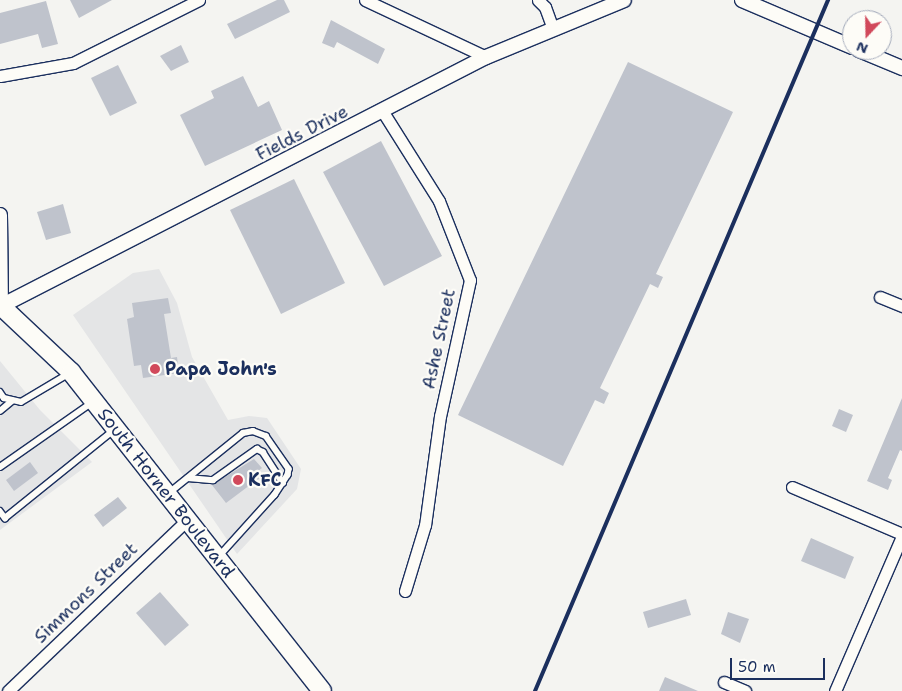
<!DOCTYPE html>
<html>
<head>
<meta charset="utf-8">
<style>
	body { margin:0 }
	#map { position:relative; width:902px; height:691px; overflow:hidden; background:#f4f4f1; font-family:"Shantell Sans",sans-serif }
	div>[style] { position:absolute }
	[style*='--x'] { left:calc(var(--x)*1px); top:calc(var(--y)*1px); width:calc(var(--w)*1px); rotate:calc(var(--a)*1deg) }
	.built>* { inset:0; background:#e4e5e6 }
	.building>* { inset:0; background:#bfc3cc }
	.roads { filter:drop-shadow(1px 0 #1b2f5e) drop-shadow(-1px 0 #1b2f5e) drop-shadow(0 1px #1b2f5e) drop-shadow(0 -1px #1b2f5e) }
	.service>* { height:5.5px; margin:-2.75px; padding:0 2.75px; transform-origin:2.75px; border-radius:2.75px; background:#fdfcf7 }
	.minor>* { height:11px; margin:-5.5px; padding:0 5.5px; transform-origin:5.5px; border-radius:5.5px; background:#fdfcf7 }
	.tertiary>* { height:14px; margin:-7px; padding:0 7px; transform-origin:7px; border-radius:7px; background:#fdfcf7 }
	.primary>* { height:18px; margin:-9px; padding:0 9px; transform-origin:9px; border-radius:9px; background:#fdfcf7 }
	.rail>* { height:4px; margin:-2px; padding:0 2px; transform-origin:2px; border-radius:2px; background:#1b2f5e }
	.dots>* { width:14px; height:14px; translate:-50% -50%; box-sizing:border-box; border:2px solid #fdfcf7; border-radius:50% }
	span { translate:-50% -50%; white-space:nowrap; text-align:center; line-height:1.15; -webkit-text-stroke:4.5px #fdfcf7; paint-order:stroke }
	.street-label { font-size:18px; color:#1b2f5e }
	.poi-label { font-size:18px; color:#1b2f5e; font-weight:700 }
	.left { translate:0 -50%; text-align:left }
	.north { position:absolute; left:842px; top:10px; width:50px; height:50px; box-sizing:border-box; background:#fdfcf7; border:1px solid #a3aaba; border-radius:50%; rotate:201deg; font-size:14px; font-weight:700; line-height:20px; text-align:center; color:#1b2f5e }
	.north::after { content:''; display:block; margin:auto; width:18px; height:22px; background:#d1495b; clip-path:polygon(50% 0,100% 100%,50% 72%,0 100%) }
	.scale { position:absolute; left:730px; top:658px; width:95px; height:22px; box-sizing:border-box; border:2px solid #1b2f5e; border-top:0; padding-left:6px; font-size:15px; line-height:18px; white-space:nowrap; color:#1b2f5e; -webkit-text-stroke:4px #fdfcf7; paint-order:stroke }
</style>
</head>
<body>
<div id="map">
	<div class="built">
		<div style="clip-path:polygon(159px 269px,177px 303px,192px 357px,228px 420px,249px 416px,267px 418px,301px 469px,297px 489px,237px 554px,73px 315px,133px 273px)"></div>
		<div style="clip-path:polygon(0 361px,40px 410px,92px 462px,0 530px)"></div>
	</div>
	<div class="building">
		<div style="clip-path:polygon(70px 0,112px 0,79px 18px)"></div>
		<div style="clip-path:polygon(277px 0,284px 0,290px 12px,235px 39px,227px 24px)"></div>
		<div style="clip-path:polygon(46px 1px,58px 44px,42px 48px,38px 34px,0 44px,0 13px)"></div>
		<div style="clip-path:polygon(331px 20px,385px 49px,378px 64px,337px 42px,334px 48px,322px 43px)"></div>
		<div style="clip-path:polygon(181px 45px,189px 62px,171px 71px,160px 56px)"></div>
		<div style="clip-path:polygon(628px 62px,733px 112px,656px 274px,663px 277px,658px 288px,650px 284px,600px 388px,609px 393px,604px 404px,595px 400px,563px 466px,458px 415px)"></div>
		<div style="clip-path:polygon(118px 65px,137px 103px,110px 116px,91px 78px)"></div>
		<div style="clip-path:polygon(243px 76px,258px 107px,269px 101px,282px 130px,205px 166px,180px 115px,214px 98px,211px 91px)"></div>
		<div style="clip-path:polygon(381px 141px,442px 256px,384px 286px,323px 172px)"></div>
		<div style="clip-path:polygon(294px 179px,345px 283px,281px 314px,230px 210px)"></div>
		<div style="clip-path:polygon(63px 204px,71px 233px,46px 240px,37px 212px)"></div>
		<div style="clip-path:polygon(168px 298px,171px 313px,164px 314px,171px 358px,177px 357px,179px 373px,143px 378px,141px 365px,134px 366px,127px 319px,134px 317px,132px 303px)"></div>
		<div style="clip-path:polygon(902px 398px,902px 451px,900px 450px,888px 478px,892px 480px,888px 490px,867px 481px)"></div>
		<div style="clip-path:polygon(839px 409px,853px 415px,846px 432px,832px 426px)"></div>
		<div style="clip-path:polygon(254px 459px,262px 468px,258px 471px,262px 476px,226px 503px,212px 485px)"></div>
		<div style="clip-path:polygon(30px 462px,38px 473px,14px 491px,6px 480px)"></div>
		<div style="clip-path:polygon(118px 497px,127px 508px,103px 527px,94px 515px)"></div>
		<div style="clip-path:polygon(811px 538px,854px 557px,845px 579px,801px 561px)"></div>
		<div style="clip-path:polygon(160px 592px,189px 625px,165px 646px,136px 613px)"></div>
		<div style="clip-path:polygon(686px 599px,691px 615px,648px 628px,643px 612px)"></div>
		<div style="clip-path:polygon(728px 612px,749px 619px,740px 643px,721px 634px)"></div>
		<div style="clip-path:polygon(665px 677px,698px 691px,659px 691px)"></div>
	</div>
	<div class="roads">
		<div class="service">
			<div style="--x:0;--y:392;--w:7;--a:56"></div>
			<div style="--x:4;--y:398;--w:17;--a:13"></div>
			<div style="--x:21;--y:402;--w:57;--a:-30.6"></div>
			<div style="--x:0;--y:411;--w:16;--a:-40"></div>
			<div style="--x:0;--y:467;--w:113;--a:-35"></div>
			<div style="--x:188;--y:478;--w:25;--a:5"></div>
			<div style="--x:213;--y:480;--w:54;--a:-35.2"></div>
			<div style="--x:257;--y:449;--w:7;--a:27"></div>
			<div style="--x:263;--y:452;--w:37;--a:57"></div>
			<div style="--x:169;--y:493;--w:95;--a:-39"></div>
			<div style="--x:243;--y:433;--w:10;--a:-11"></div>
			<div style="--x:253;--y:431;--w:14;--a:21"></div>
			<div style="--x:266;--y:436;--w:40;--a:55.1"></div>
			<div style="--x:289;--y:469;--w:6;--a:99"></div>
			<div style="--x:288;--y:475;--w:24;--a:123"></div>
			<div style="--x:275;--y:495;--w:84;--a:132.1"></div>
			<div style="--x:0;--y:511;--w:9;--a:54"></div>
			<div style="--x:5;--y:518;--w:140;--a:-38.9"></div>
		</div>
		<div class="minor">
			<div style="--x:365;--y:0;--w:134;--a:25.2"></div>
			<div style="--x:538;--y:0;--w:10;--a:45"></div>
			<div style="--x:545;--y:7;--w:23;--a:70"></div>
			<div style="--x:0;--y:76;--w:74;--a:-10.1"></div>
			<div style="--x:73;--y:63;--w:141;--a:-26.6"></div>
			<div style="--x:383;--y:112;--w:105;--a:57.8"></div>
			<div style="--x:439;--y:201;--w:85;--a:68.6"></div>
			<div style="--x:470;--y:280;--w:139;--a:102.4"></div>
			<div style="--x:440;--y:416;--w:110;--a:97.8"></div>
			<div style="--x:425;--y:525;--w:69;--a:106.9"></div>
			<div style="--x:880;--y:297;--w:24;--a:22"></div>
			<div style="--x:792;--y:487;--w:120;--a:23.1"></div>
			<div style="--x:724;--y:682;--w:23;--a:23"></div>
			<div style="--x:8;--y:691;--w:248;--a:-43.7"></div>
			<div style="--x:835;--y:691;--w:169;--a:-66.6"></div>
		</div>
		<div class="tertiary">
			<div style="--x:742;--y:0;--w:120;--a:23.1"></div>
			<div style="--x:859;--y:50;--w:47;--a:22.7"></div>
			<div style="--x:0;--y:215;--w:91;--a:89.4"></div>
			<div style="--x:1;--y:306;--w:545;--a:-27.18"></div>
			<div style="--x:486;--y:57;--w:149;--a:-22.4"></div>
		</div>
		<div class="primary">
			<div style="--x:0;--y:305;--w:98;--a:43.3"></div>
			<div style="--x:71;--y:372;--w:406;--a:51.8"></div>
		</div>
	</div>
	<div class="rail">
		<div style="--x:535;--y:691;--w:751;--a:-67.02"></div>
	</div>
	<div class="dots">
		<div style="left:155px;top:369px;background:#d1495b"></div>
		<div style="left:238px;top:480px;background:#d1495b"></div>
	</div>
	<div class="street-label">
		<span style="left:302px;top:133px;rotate:-27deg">Fields Drive</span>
		<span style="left:439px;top:339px;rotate:-78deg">Ashe Street</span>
		<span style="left:166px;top:493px;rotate:52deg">South Horner Boulevard</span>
		<span style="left:86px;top:593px;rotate:-44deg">Simmons Street</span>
	</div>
	<div class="poi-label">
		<span class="left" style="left:165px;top:369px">Papa John's</span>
		<span class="left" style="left:248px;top:480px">KFC</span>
	</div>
	<div class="north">N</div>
	<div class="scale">50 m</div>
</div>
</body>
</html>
